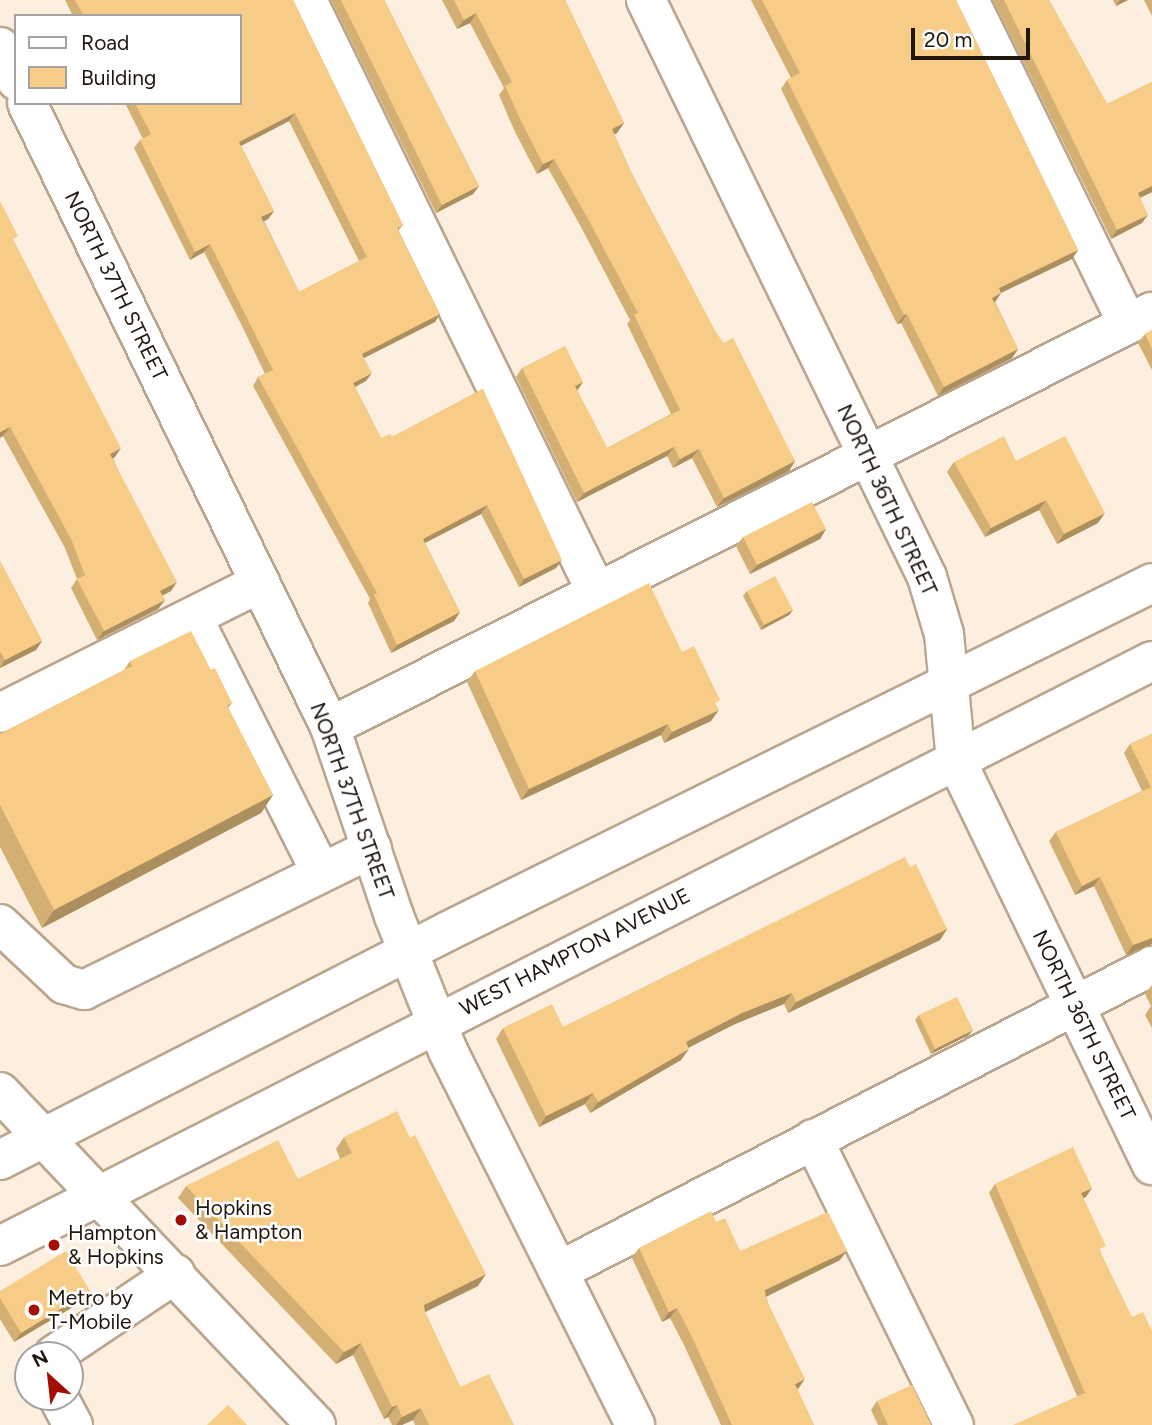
<!DOCTYPE html>
<html>
<head>
<meta charset="utf-8">
<style>
	body { margin:0 }
	#map { position:relative; width:1152px; height:1425px; overflow:hidden; background:#fdefe0; font-family:Figtree,sans-serif }
	div>[style] { position:absolute }
	[style*='--x'] { left:calc(var(--x)*1px); top:calc(var(--y)*1px); width:calc(var(--w)*1px); rotate:calc(var(--a)*1deg) }
	.roads { filter:drop-shadow(2px 0 #baa58e) drop-shadow(-2px 0 #baa58e) drop-shadow(0 2px #baa58e) drop-shadow(0 -2px #baa58e) }
	.minor>* { height:38px; margin:-19px; padding:0 19px; transform-origin:19px; border-radius:19px; background:#fff }
	.major>* { height:38px; margin:-19px; padding:0 19px; transform-origin:19px; border-radius:19px; background:#fff }
	.wall>* { inset:0; background:#d4af74 }
	.shaded-wall>* { inset:0; background:#ac8f5e }
	.building>* { inset:0; background:#f6cc87 }
	.dots>* { width:19px; height:19px; translate:-50% -50%; box-sizing:border-box; border:4px solid #fff; border-radius:50% }
	span { translate:-50% -50%; white-space:nowrap; text-align:center; line-height:1.15; -webkit-text-stroke:5px #fff; paint-order:stroke }
	.street-label { font-size:21px; color:#1f170e }
	.poi-label { font-size:21px; color:#1f170e }
	.left { translate:0 -50%; text-align:left }
	.legend { position:absolute; left:14px; top:14px; width:228px; height:91px; box-sizing:border-box; background:#fff; border:2px solid #a5a29f; margin:0; padding:9px 12px; list-style:none; font-size:21px; color:#1f170e }
	.legend li { display:flex; align-items:center; gap:14px; height:35px }
	.legend b { width:35px; border:2px solid #a5a29f }
	.north { position:absolute; left:14px; top:1341px; width:70px; height:70px; box-sizing:border-box; background:#fff; border:2px solid #a5a29f; border-radius:50%; rotate:333deg; font-size:19px; font-weight:700; line-height:28px; text-align:center; color:#1f170e }
	.north::after { content:''; display:block; margin:auto; width:24px; height:32px; background:#a30e00; clip-path:polygon(50% 0,100% 100%,50% 72%,0 100%) }
	.scale { position:absolute; left:911px; top:28px; width:119px; height:32px; box-sizing:border-box; border:4px solid #1f170e; border-top:0; padding-left:9px; font-size:21px; line-height:24px; white-space:nowrap; color:#1f170e; -webkit-text-stroke:5px #fff; paint-order:stroke }
</style>
</head>
<body>
<div id="map">
	<div class="roads">
		<div class="minor">
			<div style="--x:307;--y:0;--w:660;--a:63.94"></div>
			<div style="--x:646;--y:0;--w:642;--a:64.03"></div>
			<div style="--x:927;--y:577;--w:59;--a:73.4"></div>
			<div style="--x:944;--y:634;--w:127;--a:84.6"></div>
			<div style="--x:956;--y:760;--w:450;--a:64.2"></div>
			<div style="--x:969;--y:0;--w:361;--a:63.9"></div>
			<div style="--x:0;--y:47;--w:37;--a:64"></div>
			<div style="--x:27;--y:103;--w:694;--a:64.1"></div>
			<div style="--x:330;--y:727;--w:200;--a:71.3"></div>
			<div style="--x:394;--y:916;--w:145;--a:68.2"></div>
			<div style="--x:448;--y:1051;--w:418;--a:63.4"></div>
			<div style="--x:193;--y:618;--w:285;--a:63.3"></div>
			<div style="--x:0;--y:713;--w:291;--a:-26.6"></div>
			<div style="--x:330;--y:727;--w:921;--a:-26.79"></div>
			<div style="--x:0;--y:924;--w:88;--a:43.2"></div>
			<div style="--x:64;--y:984;--w:21;--a:17"></div>
			<div style="--x:84;--y:990;--w:321;--a:-26.2"></div>
			<div style="--x:813;--y:1139;--w:319;--a:63.8"></div>
			<div style="--x:559;--y:1271;--w:667;--a:-27.22"></div>
			<div style="--x:54;--y:1355;--w:146;--a:-33.8"></div>
			<div style="--x:58;--y:1397;--w:32;--a:62"></div>
		</div>
		<div class="major">
			<div style="--x:0;--y:1092;--w:459;--a:46.5"></div>
			<div style="--x:0;--y:1160;--w:503;--a:-27.07"></div>
			<div style="--x:448;--y:931;--w:785;--a:-26.3"></div>
			<div style="--x:0;--y:1246;--w:1292;--a:-26.92"></div>
		</div>
	</div>
	<div class="wall">
		<div style="clip-path:polygon(evenodd,65px 0,293px 0,403px 225px,398px 231px,440px 314px,435px 322px,364px 358px,366px 381px,355px 387px,381px 438px,392px 437px,483px 389px,556px 568px,519px 587px,481px 514px,425px 543px,460px 612px,454px 621px,391px 653px,368px 603px,370px 599px,253px 386px,258px 377px,265px 374px,242px 326px,204px 252px,190px 260px,134px 148px,140px 140px,143px 139px,125px 103px,240px 103px,240px 16px,73px 16px,65px 0,289px 121px,359px 261px,299px 292px,264px 221px,268px 219px,274px 211px,241px 146px,289px 121px)"></div>
		<div style="clip-path:polygon(331px 0,384px 0,479px 186px,473px 194px,436px 213px)"></div>
		<div style="clip-path:polygon(442px 0,565px 0,624px 123px,617px 133px,614px 134px,632px 174px,715px 331px,795px 461px,789px 471px,717px 507px,692px 458px,673px 468px,667px 456px,577px 502px,516px 377px,522px 368px,583px 382px,577px 390px,607px 448px,671px 414px,627px 324px,630px 320px,581px 227px,548px 168px,537px 174px,515px 132px,499px 95px,504px 88px,470px 23px,457px 29px)"></div>
		<div style="clip-path:polygon(751px 0,956px 0,1078px 250px,1072px 259px,1001px 293px,995px 302px,1018px 349px,1012px 358px,938px 396px,901px 323px,897px 324px,781px 89px,787px 80px,791px 78px)"></div>
		<div style="clip-path:polygon(993px 0,1049px 0,1107px 104px,1152px 82px,1152px 192px,1140px 198px,1142px 223px,1111px 239px)"></div>
		<div style="clip-path:polygon(1113px 0,1128px 0,1116px 6px)"></div>
		<div style="clip-path:polygon(1144px 0,1152px 0,1152px 16px)"></div>
		<div style="clip-path:polygon(14px 242px,115px 457px,113px 458px,171px 591px,162px 596px,165px 600px,158px 609px,97px 640px,71px 588px,77px 579px,65px 548px,3px 436px)"></div>
		<div style="clip-path:polygon(1152px 330px,1152px 370px,1138px 343px,1145px 334px)"></div>
		<div style="clip-path:polygon(1016px 461px,1098px 523px,1057px 544px,1039px 510px,985px 537px,947px 472px,954px 462px)"></div>
		<div style="clip-path:polygon(826px 529px,820px 539px,750px 574px,736px 546px,743px 537px)"></div>
		<div style="clip-path:polygon(0 561px,42px 641px,36px 650px,0 668px)"></div>
		<div style="clip-path:polygon(747px 591px,793px 610px,789px 615px,761px 630px,743px 596px)"></div>
		<div style="clip-path:polygon(682px 652px,716px 706px,711px 721px,664px 743px,661px 735px,521px 800px,467px 682px,475px 671px)"></div>
		<div style="clip-path:polygon(130px 661px,211px 670px,232px 703px,228px 708px,273px 795px,261px 813px,42px 928px,0 847px,0 734px,124px 670px)"></div>
		<div style="clip-path:polygon(1152px 734px,1152px 944px,1126px 955px,1094px 886px,1075px 895px,1049px 841px,1056px 832px,1142px 791px,1124px 753px,1130px 744px)"></div>
		<div style="clip-path:polygon(910px 867px,947px 929px,940px 940px,788px 1013px,784px 1004px,735px 1024px,688px 1048px,681px 1060px,590px 1113px,585px 1104px,539px 1127px,496px 1039px,503px 1028px,563px 1027px)"></div>
		<div style="clip-path:polygon(1152px 985px,1152px 1028px,1145px 1015px,1151px 1006px,1145px 994px)"></div>
		<div style="clip-path:polygon(919px 1015px,969px 1035px,931px 1054px,915px 1020px)"></div>
		<div style="clip-path:polygon(344px 1137px,478px 1286px,425px 1312px,460px 1387px,514px 1425px,415px 1425px,413px 1420px,402px 1425px,392px 1425px,388px 1417px,384px 1419px,353px 1355px,336px 1364px,178px 1198px,186px 1186px,298px 1179px,340px 1159px,336px 1149px)"></div>
		<div style="clip-path:polygon(995px 1184px,1086px 1197px,1083px 1198px,1101px 1253px,1152px 1425px,1077px 1396px,989px 1193px)"></div>
		<div style="clip-path:polygon(716px 1222px,740px 1251px,840px 1260px,766px 1297px,797px 1389px,814px 1425px,721px 1425px,684px 1345px,670px 1318px,662px 1322px,632px 1258px,639px 1248px)"></div>
		<div style="clip-path:polygon(0 1291px,83px 1301px,14px 1342px,0 1319px)"></div>
		<div style="clip-path:polygon(877px 1401px,931px 1425px,878px 1425px,871px 1410px)"></div>
	</div>
	<div class="shaded-wall">
		<div style="clip-path:polygon(1120px 0,1128px 0,1116px 6px)"></div>
		<div style="clip-path:polygon(476px 13px,470px 23px,457px 29px,464px 20px)"></div>
		<div style="clip-path:polygon(295px 113px,289px 121px,233px 150px,239px 142px)"></div>
		<div style="clip-path:polygon(624px 123px,617px 133px,606px 139px,612px 129px)"></div>
		<div style="clip-path:polygon(554px 159px,548px 168px,537px 174px,543px 164px)"></div>
		<div style="clip-path:polygon(479px 186px,473px 194px,436px 213px,442px 205px)"></div>
		<div style="clip-path:polygon(1152px 186px,1152px 192px,1131px 202px,1138px 193px)"></div>
		<div style="clip-path:polygon(274px 211px,268px 219px,256px 226px,261px 217px)"></div>
		<div style="clip-path:polygon(1148px 215px,1142px 223px,1111px 239px,1117px 230px)"></div>
		<div style="clip-path:polygon(210px 244px,204px 252px,190px 260px,195px 252px)"></div>
		<div style="clip-path:polygon(1078px 250px,1072px 259px,992px 297px,999px 288px)"></div>
		<div style="clip-path:polygon(1001px 293px,995px 302px,986px 307px,992px 298px)"></div>
		<div style="clip-path:polygon(440px 314px,435px 322px,356px 362px,362px 354px)"></div>
		<div style="clip-path:polygon(907px 314px,901px 323px,897px 324px,904px 315px)"></div>
		<div style="clip-path:polygon(1018px 349px,1012px 358px,938px 396px,944px 387px)"></div>
		<div style="clip-path:polygon(372px 373px,366px 381px,347px 391px,353px 383px)"></div>
		<div style="clip-path:polygon(583px 382px,577px 391px,575px 386px)"></div>
		<div style="clip-path:polygon(10px 427px,3px 436px,0 438px,0 432px)"></div>
		<div style="clip-path:polygon(674px 447px,667px 456px,577px 502px,584px 493px)"></div>
		<div style="clip-path:polygon(121px 448px,115px 457px,104px 463px,110px 454px)"></div>
		<div style="clip-path:polygon(699px 449px,692px 458px,673px 468px,680px 459px)"></div>
		<div style="clip-path:polygon(795px 461px,789px 471px,717px 507px,724px 498px)"></div>
		<div style="clip-path:polygon(1046px 500px,1039px 510px,985px 537px,991px 528px)"></div>
		<div style="clip-path:polygon(487px 505px,481px 514px,417px 547px,423px 539px)"></div>
		<div style="clip-path:polygon(1105px 513px,1098px 523px,1057px 544px,1064px 534px)"></div>
		<div style="clip-path:polygon(826px 529px,820px 539px,750px 574px,757px 565px)"></div>
		<div style="clip-path:polygon(562px 560px,556px 568px,519px 587px,524px 579px)"></div>
		<div style="clip-path:polygon(177px 582px,171px 591px,153px 600px,160px 591px)"></div>
		<div style="clip-path:polygon(165px 600px,158px 609px,97px 640px,104px 631px)"></div>
		<div style="clip-path:polygon(793px 610px,789px 615px,761px 630px,764px 625px)"></div>
		<div style="clip-path:polygon(460px 612px,454px 621px,391px 653px,397px 645px)"></div>
		<div style="clip-path:polygon(42px 641px,36px 650px,0 668px,5px 660px)"></div>
		<div style="clip-path:polygon(719px 710px,711px 721px,664px 743px,672px 732px)"></div>
		<div style="clip-path:polygon(668px 724px,661px 735px,521px 800px,529px 789px)"></div>
		<div style="clip-path:polygon(273px 795px,261px 813px,42px 928px,54px 910px)"></div>
		<div style="clip-path:polygon(1100px 877px,1094px 886px,1075px 895px,1082px 886px)"></div>
		<div style="clip-path:polygon(947px 929px,940px 940px,788px 1013px,796px 1002px)"></div>
		<div style="clip-path:polygon(1152px 938px,1152px 944px,1126px 955px,1133px 945px)"></div>
		<div style="clip-path:polygon(792px 993px,784px 1004px,735px 1024px,678px 1053px,686px 1042px,742px 1013px)"></div>
		<div style="clip-path:polygon(973px 1030px,969px 1035px,931px 1054px,935px 1049px)"></div>
		<div style="clip-path:polygon(689px 1049px,681px 1060px,590px 1113px,598px 1102px)"></div>
		<div style="clip-path:polygon(593px 1093px,585px 1104px,539px 1127px,546px 1116px)"></div>
		<div style="clip-path:polygon(1092px 1188px,1086px 1197px,1074px 1202px,1081px 1193px)"></div>
		<div style="clip-path:polygon(847px 1251px,840px 1260px,759px 1300px,765px 1290px)"></div>
		<div style="clip-path:polygon(486px 1274px,478px 1286px,415px 1317px,424px 1305px)"></div>
		<div style="clip-path:polygon(90px 1291px,83px 1301px,14px 1342px,21px 1333px)"></div>
		<div style="clip-path:polygon(677px 1308px,670px 1318px,662px 1322px,669px 1312px)"></div>
		<div style="clip-path:polygon(361px 1343px,353px 1355px,336px 1364px,344px 1352px)"></div>
		<div style="clip-path:polygon(805px 1379px,798px 1389px,788px 1394px,795px 1384px)"></div>
		<div style="clip-path:polygon(397px 1405px,388px 1417px,384px 1419px,392px 1407px)"></div>
		<div style="clip-path:polygon(421px 1408px,413px 1420px,402px 1425px,396px 1425px,402px 1417px)"></div>
	</div>
	<div class="building">
		<div style="clip-path:polygon(evenodd,75px 0,293px 0,403px 225px,397px 228px,440px 314px,362px 354px,372px 373px,353px 383px,381px 438px,390px 434px,392px 437px,483px 389px,562px 560px,524px 579px,487px 505px,423px 539px,460px 612px,397px 645px,374px 595px,377px 593px,258px 377px,273px 370px,210px 244px,195px 252px,140px 140px,151px 134px,135px 103px,240px 103px,240px 16px,84px 16px,75px 0,295px 113px,367px 257px,299px 292px,261px 217px,274px 211px,239px 142px,295px 113px)"></div>
		<div style="clip-path:polygon(341px 0,384px 0,479px 186px,442px 205px)"></div>
		<div style="clip-path:polygon(454px 0,565px 0,624px 123px,612px 129px,632px 174px,715px 331px,724px 343px,733px 338px,795px 461px,724px 498px,699px 449px,680px 459px,674px 447px,584px 493px,522px 368px,565px 346px,583px 382px,575px 386px,607px 448px,680px 410px,634px 315px,638px 313px,587px 217px,554px 159px,543px 164px,522px 123px,505px 86px,512px 82px,476px 13px,464px 20px)"></div>
		<div style="clip-path:polygon(762px 0,956px 0,1078px 250px,999px 288px,1001px 293px,992px 298px,1018px 349px,944px 387px,907px 314px,904px 315px,787px 80px,800px 73px)"></div>
		<div style="clip-path:polygon(1004px 0,1049px 0,1107px 104px,1152px 82px,1152px 186px,1138px 193px,1148px 215px,1117px 230px)"></div>
		<div style="clip-path:polygon(0 201px,18px 236px,13px 239px,121px 448px,110px 454px,177px 582px,160px 591px,165px 600px,104px 631px,77px 579px,85px 575px,71px 539px,10px 427px,0 432px)"></div>
		<div style="clip-path:polygon(1152px 330px,1152px 349px,1145px 334px)"></div>
		<div style="clip-path:polygon(1004px 436px,1016px 461px,1065px 436px,1105px 513px,1064px 534px,1046px 500px,991px 528px,954px 462px)"></div>
		<div style="clip-path:polygon(812px 502px,826px 529px,757px 565px,743px 537px)"></div>
		<div style="clip-path:polygon(0 561px,42px 641px,5px 660px,0 651px)"></div>
		<div style="clip-path:polygon(775px 576px,793px 610px,764px 625px,747px 591px)"></div>
		<div style="clip-path:polygon(649px 583px,682px 652px,694px 646px,720px 700px,715px 703px,719px 710px,672px 732px,668px 724px,529px 789px,475px 671px)"></div>
		<div style="clip-path:polygon(191px 631px,211px 670px,215px 668px,232px 703px,227px 705px,273px 795px,54px 910px,0 805px,0 734px,132px 666px,130px 661px)"></div>
		<div style="clip-path:polygon(1152px 734px,1152px 938px,1133px 945px,1100px 877px,1082px 886px,1056px 832px,1151px 787px,1130px 744px)"></div>
		<div style="clip-path:polygon(905px 857px,910px 867px,916px 864px,947px 929px,796px 1002px,792px 993px,742px 1013px,686px 1042px,689px 1049px,598px 1102px,593px 1093px,546px 1116px,503px 1028px,552px 1004px,563px 1027px)"></div>
		<div style="clip-path:polygon(957px 997px,973px 1030px,935px 1049px,919px 1015px)"></div>
		<div style="clip-path:polygon(397px 1111px,410px 1138px,415px 1135px,486px 1274px,424px 1305px,425px 1312px,460px 1387px,489px 1374px,514px 1425px,429px 1425px,421px 1408px,402px 1417px,397px 1405px,392px 1407px,361px 1343px,344px 1352px,186px 1186px,278px 1140px,298px 1179px,352px 1153px,344px 1137px)"></div>
		<div style="clip-path:polygon(1073px 1147px,1092px 1188px,1081px 1193px,1106px 1246px,1099px 1249px,1132px 1317px,1143px 1312px,1152px 1331px,1152px 1425px,1013px 1425px,1085px 1393px,995px 1184px)"></div>
		<div style="clip-path:polygon(711px 1211px,716px 1222px,725px 1218px,740px 1251px,828px 1212px,847px 1251px,765px 1290px,766px 1299px,805px 1379px,795px 1384px,814px 1425px,732px 1425px,691px 1335px,677px 1308px,669px 1312px,639px 1248px)"></div>
		<div style="clip-path:polygon(66px 1251px,90px 1291px,21px 1333px,0 1298px,0 1291px)"></div>
		<div style="clip-path:polygon(912px 1385px,931px 1425px,888px 1425px,877px 1401px)"></div>
		<div style="clip-path:polygon(228px 1405px,247px 1425px,207px 1425px)"></div>
	</div>
	<div class="dots">
		<div style="left:181px;top:1220px;background:#a30e00"></div>
		<div style="left:54px;top:1245px;background:#a30e00"></div>
		<div style="left:34px;top:1310px;background:#a30e00"></div>
	</div>
	<div class="street-label">
		<span style="left:116px;top:286px;rotate:64deg">NORTH 37TH STREET</span>
		<span style="left:887px;top:500px;rotate:65deg">NORTH 36TH STREET</span>
		<span style="left:352px;top:801px;rotate:70deg">NORTH 37TH STREET</span>
		<span style="left:575px;top:952px;rotate:-27deg">WEST HAMPTON AVENUE</span>
		<span style="left:1084px;top:1025px;rotate:64deg">NORTH 36TH STREET</span>
	</div>
	<div class="poi-label">
		<span class="left" style="left:195px;top:1220px">Hopkins<br>&amp; Hampton</span>
		<span class="left" style="left:68px;top:1245px">Hampton<br>&amp; Hopkins</span>
		<span class="left" style="left:48px;top:1310px">Metro by<br>T-Mobile</span>
	</div>
	<ul class="legend">
	<li><b style="height:9px;background:#fff"></b>Road</li>
	<li><b style="height:19px;background:#f6cc87"></b>Building</li>
	</ul>
	<div class="north">N</div>
	<div class="scale">20 m</div>
</div>
</body>
</html>
